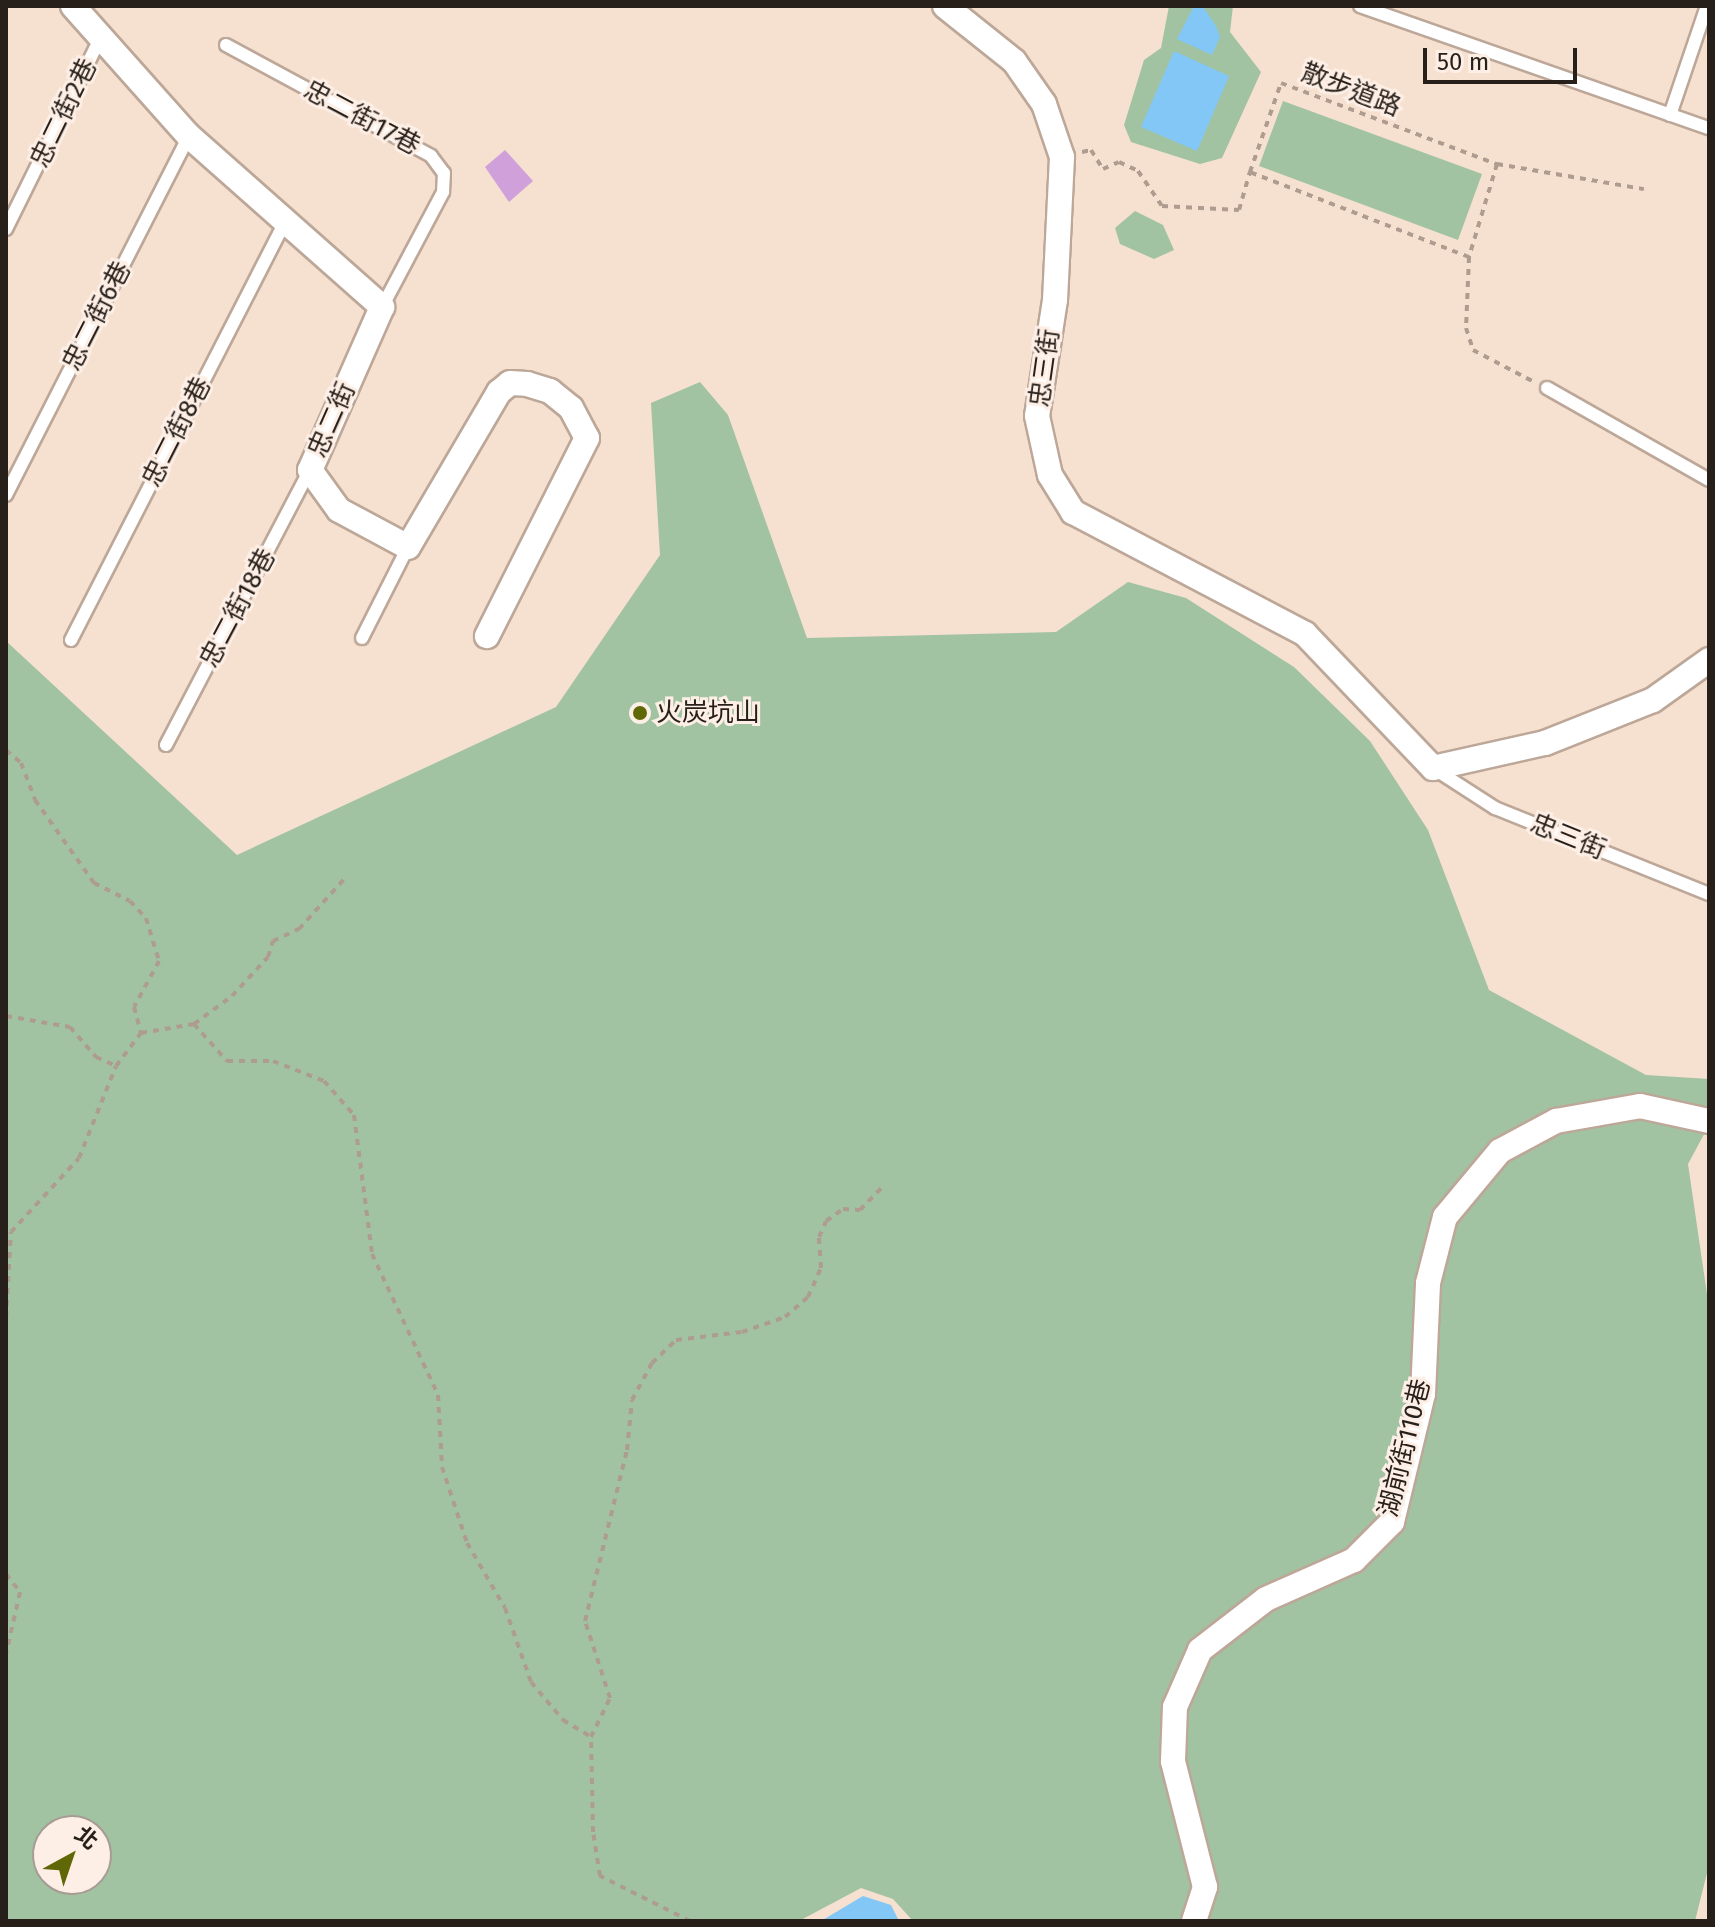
<!DOCTYPE html>
<html>
<head>
<meta charset="utf-8">
<style>
  body { margin:0 }
  #map { position:relative; width:1715px; height:1927px; overflow:hidden; background:#f6e0d0; font-family:"Fira Sans","Noto Sans TC",sans-serif }
  div>[style] { position:absolute }
  .green>* { inset:0; background:#a1c3a2 }
  .water>* { inset:0; background:#83c7f6 }
  .building>* { inset:0; background:#d0a0da }
  .path>* { height:4px; margin-top:-2px; transform-origin:0; background:repeating-linear-gradient(90deg,#ad9c8f 0 6px,transparent 0 12px) }
  .roads { filter:drop-shadow(2px 0 #bca798) drop-shadow(-2px 0 #bca798) drop-shadow(0 2px #bca798) drop-shadow(0 -2px #bca798) }
  .service>* { height:12px; margin:-6px; padding:0 6px; transform-origin:6px; border-radius:6px; background:#fff }
  .minor>* { height:24px; margin:-12px; padding:0 12px; transform-origin:12px; border-radius:12px; background:#fff }
  .dots>* { width:22px; height:22px; translate:-50% -50%; box-sizing:border-box; border:4px solid #fdefe6; border-radius:50% }
  span { translate:-50% -50%; white-space:nowrap; text-align:center; line-height:1.15; -webkit-text-stroke:6px #fdefe6; paint-order:stroke }
  .street-label { font-size:26px; color:#271f19 }
  .poi-label { font-size:26px; color:#271f19 }
  .left { translate:0 -50%; text-align:left }
  .frame { position:absolute; inset:0; border:8px solid #271f19; pointer-events:none }
  .north { position:absolute; left:32px; top:1815px; width:80px; height:80px; box-sizing:border-box; background:#fdefe6; border:2px solid #a79c94; border-radius:50%; rotate:40deg; font-size:22px; font-weight:700; line-height:32px; text-align:center; color:#271f19 }
  .north::after { content:''; display:block; margin:auto; width:28px; height:36px; background:#606707; clip-path:polygon(50% 0,100% 100%,50% 72%,0 100%) }
  .scale { position:absolute; left:1423px; top:48px; width:154px; height:36px; box-sizing:border-box; border:4px solid #271f19; border-top:0; padding-left:10px; font-size:24px; line-height:28px; white-space:nowrap; color:#271f19; -webkit-text-stroke:6px #fdefe6; paint-order:stroke }
</style>
</head>
<body>
<div id="map">
  <div class="green">
    <div style="clip-path:polygon(1169px 6px,1233px 6px,1230px 32px,1261px 72px,1222px 158px,1200px 164px,1131px 142px,1124px 125px,1144px 60px,1161px 48px)"></div>
    <div style="clip-path:polygon(1283px 101px,1482px 174px,1458px 240px,1259px 166px)"></div>
    <div style="clip-path:polygon(1135px 211px,1163px 225px,1174px 250px,1154px 259px,1120px 244px,1115px 228px)"></div>
    <div style="clip-path:polygon(evenodd,700px 382px,728px 415px,807px 638px,1056px 632px,1128px 582px,1186px 598px,1294px 667px,1370px 741px,1428px 830px,1489px 990px,1646px 1075px,1709px 1079px,1709px 1125px,1688px 1164px,1709px 1308px,1709px 1865px,1695px 1921px,913px 1921px,893px 1899px,861px 1888px,799px 1921px,6px 1921px,6px 641px,237px 855px,556px 707px,660px 555px,651px 403px,700px 382px,48px 1831px,96px 1831px,96px 1879px,48px 1879px,48px 1831px)"></div>
  </div>
  <div class="water">
    <div style="clip-path:polygon(1194px 6px,1204px 8px,1216px 26px,1220px 37px,1212px 55px,1177px 39px)"></div>
    <div style="clip-path:polygon(1174px 51px,1229px 76px,1197px 151px,1141px 127px)"></div>
    <div style="clip-path:polygon(863px 1896px,891px 1905px,899px 1921px,821px 1921px)"></div>
  </div>
  <div class="building">
    <div style="clip-path:polygon(505px 150px,533px 181px,509px 202px,485px 167px)"></div>
  </div>
  <div class="path">
    <div style="left:1082px;top:152px;width:9px;rotate:-13deg"></div>
    <div style="left:1091px;top:150px;width:22px;rotate:58deg"></div>
    <div style="left:1103px;top:169px;width:17px;rotate:-24deg"></div>
    <div style="left:1119px;top:162px;width:21px;rotate:25deg"></div>
    <div style="left:1138px;top:171px;width:42px;rotate:55.6deg"></div>
    <div style="left:1162px;top:206px;width:77px;rotate:3deg"></div>
    <div style="left:1239px;top:210px;width:40px;rotate:-74deg"></div>
    <div style="left:1497px;top:164px;width:97px;rotate:106.8deg"></div>
    <div style="left:1469px;top:257px;width:235px;rotate:-158.8deg"></div>
    <div style="left:1250px;top:172px;width:94px;rotate:-70.8deg"></div>
    <div style="left:1281px;top:83px;width:231px;rotate:20.6deg"></div>
    <div style="left:1497px;top:164px;width:149px;rotate:9.7deg"></div>
    <div style="left:1469px;top:257px;width:71px;rotate:92.4deg"></div>
    <div style="left:1466px;top:328px;width:23px;rotate:72deg"></div>
    <div style="left:1473px;top:350px;width:71px;rotate:27.6deg"></div>
    <div style="left:6px;top:750px;width:20px;rotate:41deg"></div>
    <div style="left:21px;top:763px;width:40px;rotate:69deg"></div>
    <div style="left:35px;top:800px;width:102px;rotate:54.6deg"></div>
    <div style="left:94px;top:883px;width:40px;rotate:26.6deg"></div>
    <div style="left:130px;top:901px;width:23px;rotate:47deg"></div>
    <div style="left:146px;top:918px;width:45px;rotate:73.2deg"></div>
    <div style="left:159px;top:961px;width:52px;rotate:118.5deg"></div>
    <div style="left:134px;top:1007px;width:27px;rotate:75deg"></div>
    <div style="left:6px;top:1016px;width:65px;rotate:9.8deg"></div>
    <div style="left:70px;top:1027px;width:40px;rotate:49deg"></div>
    <div style="left:96px;top:1057px;width:22px;rotate:24deg"></div>
    <div style="left:194px;top:1024px;width:50px;rotate:48.3deg"></div>
    <div style="left:227px;top:1061px;width:46px"></div>
    <div style="left:273px;top:1061px;width:55px;rotate:21.4deg"></div>
    <div style="left:324px;top:1081px;width:45px;rotate:48.6deg"></div>
    <div style="left:354px;top:1115px;width:140px;rotate:82.6deg"></div>
    <div style="left:372px;top:1254px;width:156px;rotate:64.9deg"></div>
    <div style="left:438px;top:1395px;width:72px;rotate:86.8deg"></div>
    <div style="left:442px;top:1467px;width:80px;rotate:71.8deg"></div>
    <div style="left:467px;top:1543px;width:75px;rotate:59.7deg"></div>
    <div style="left:505px;top:1608px;width:78px;rotate:70.6deg"></div>
    <div style="left:531px;top:1682px;width:50px;rotate:49.9deg"></div>
    <div style="left:563px;top:1720px;width:33px;rotate:31deg"></div>
    <div style="left:6px;top:1318px;width:86px;rotate:-86.7deg"></div>
    <div style="left:11px;top:1232px;width:100px;rotate:-47.4deg"></div>
    <div style="left:79px;top:1158px;width:99px;rotate:-68.1deg"></div>
    <div style="left:116px;top:1066px;width:41px;rotate:-52.9deg"></div>
    <div style="left:141px;top:1033px;width:54px;rotate:-9.6deg"></div>
    <div style="left:194px;top:1024px;width:47px;rotate:-36.4deg"></div>
    <div style="left:232px;top:996px;width:53px;rotate:-47.3deg"></div>
    <div style="left:268px;top:957px;width:17px;rotate:-73deg"></div>
    <div style="left:273px;top:941px;width:29px;rotate:-25deg"></div>
    <div style="left:299px;top:929px;width:70px;rotate:-47.9deg"></div>
    <div style="left:6px;top:1574px;width:23px;rotate:52deg"></div>
    <div style="left:20px;top:1592px;width:64px;rotate:102.7deg"></div>
    <div style="left:690px;top:1921px;width:101px;rotate:-153.4deg"></div>
    <div style="left:600px;top:1876px;width:45px;rotate:-99deg"></div>
    <div style="left:593px;top:1832px;width:95px;rotate:-91.2deg"></div>
    <div style="left:591px;top:1737px;width:43px;rotate:-64deg"></div>
    <div style="left:610px;top:1698px;width:81px;rotate:-108deg"></div>
    <div style="left:585px;top:1621px;width:176px;rotate:-76.2deg"></div>
    <div style="left:627px;top:1450px;width:50px;rotate:-84.3deg"></div>
    <div style="left:632px;top:1400px;width:42px;rotate:-61.6deg"></div>
    <div style="left:652px;top:1363px;width:33px;rotate:-44deg"></div>
    <div style="left:676px;top:1340px;width:66px;rotate:-6.9deg"></div>
    <div style="left:742px;top:1332px;width:46px;rotate:-19.2deg"></div>
    <div style="left:785px;top:1317px;width:30px;rotate:-41deg"></div>
    <div style="left:808px;top:1297px;width:32px;rotate:-66deg"></div>
    <div style="left:821px;top:1268px;width:31px;rotate:-94deg"></div>
    <div style="left:819px;top:1237px;width:17px;rotate:-66deg"></div>
    <div style="left:826px;top:1221px;width:21px;rotate:-35deg"></div>
    <div style="left:843px;top:1209px;width:17px;rotate:3deg"></div>
    <div style="left:860px;top:1210px;width:35px;rotate:-46deg"></div>
  </div>
  <div class="roads">
    <div class="service">
      <div style="left:1360px;top:6px;width:370px;rotate:19.3deg"></div>
      <div style="left:226px;top:45px;width:233px;rotate:28.4deg"></div>
      <div style="left:431px;top:156px;width:21px;rotate:53deg"></div>
      <div style="left:444px;top:173px;width:19px;rotate:93deg"></div>
      <div style="left:443px;top:192px;width:130px;rotate:117.9deg"></div>
      <div style="left:1670px;top:115px;width:115px;rotate:-71.3deg"></div>
      <div style="left:6px;top:229px;width:212px;rotate:-63.7deg"></div>
      <div style="left:1547px;top:388px;width:186px;rotate:29.6deg"></div>
      <div style="left:6px;top:495px;width:403px;rotate:-63deg"></div>
      <div style="left:362px;top:638px;width:102px;rotate:-63.2deg"></div>
      <div style="left:71px;top:640px;width:466px;rotate:-62.9deg"></div>
      <div style="left:166px;top:745px;width:310px;rotate:-62.4deg"></div>
      <div style="left:1433px;top:768px;width:74px;rotate:32.8deg"></div>
      <div style="left:1495px;top:808px;width:231px;rotate:21.9deg"></div>
    </div>
    <div class="minor">
      <div style="left:73px;top:6px;width:174px;rotate:48.3deg"></div>
      <div style="left:189px;top:136px;width:258px;rotate:41.5deg"></div>
      <div style="left:382px;top:307px;width:178px;rotate:113.8deg"></div>
      <div style="left:310px;top:470px;width:49px;rotate:54.1deg"></div>
      <div style="left:339px;top:510px;width:78px;rotate:28.2deg"></div>
      <div style="left:408px;top:547px;width:180px;rotate:-59.6deg"></div>
      <div style="left:499px;top:392px;width:14px;rotate:-39deg"></div>
      <div style="left:510px;top:383px;width:17px;rotate:3deg"></div>
      <div style="left:527px;top:384px;width:24px;rotate:17deg"></div>
      <div style="left:550px;top:391px;width:27px;rotate:39deg"></div>
      <div style="left:571px;top:408px;width:34px;rotate:62deg"></div>
      <div style="left:587px;top:438px;width:222px;rotate:116.8deg"></div>
      <div style="left:945px;top:6px;width:88px;rotate:38.6deg"></div>
      <div style="left:1014px;top:61px;width:52px;rotate:55.1deg"></div>
      <div style="left:1044px;top:104px;width:56px;rotate:71.2deg"></div>
      <div style="left:1062px;top:157px;width:143px;rotate:92.8deg"></div>
      <div style="left:1055px;top:300px;width:117px;rotate:98.8deg"></div>
      <div style="left:1037px;top:416px;width:60px;rotate:77.6deg"></div>
      <div style="left:1050px;top:475px;width:44px;rotate:58.1deg"></div>
      <div style="left:1073px;top:512px;width:262px;rotate:27.7deg"></div>
      <div style="left:1305px;top:634px;width:185px;rotate:46.3deg"></div>
      <div style="left:1433px;top:768px;width:115px;rotate:-12.6deg"></div>
      <div style="left:1545px;top:743px;width:116px;rotate:-21.7deg"></div>
      <div style="left:1653px;top:700px;width:69px;rotate:-35.5deg"></div>
      <div style="left:1194px;top:1921px;width:36px;rotate:-72deg"></div>
      <div style="left:1205px;top:1887px;width:130px;rotate:-104.3deg"></div>
      <div style="left:1173px;top:1761px;width:54px;rotate:-87.9deg"></div>
      <div style="left:1175px;top:1707px;width:62px;rotate:-66.3deg"></div>
      <div style="left:1200px;top:1650px;width:83px;rotate:-37.7deg"></div>
      <div style="left:1266px;top:1599px;width:96px;rotate:-23.9deg"></div>
      <div style="left:1354px;top:1560px;width:54px;rotate:-45deg"></div>
      <div style="left:1392px;top:1522px;width:132px;rotate:-76.4deg"></div>
      <div style="left:1423px;top:1394px;width:111px;rotate:-87.4deg"></div>
      <div style="left:1428px;top:1283px;width:68px;rotate:-75.6deg"></div>
      <div style="left:1445px;top:1217px;width:86px;rotate:-50.2deg"></div>
      <div style="left:1500px;top:1151px;width:64px;rotate:-28.2deg"></div>
      <div style="left:1556px;top:1121px;width:85px;rotate:-10.1deg"></div>
      <div style="left:1640px;top:1106px;width:71px;rotate:12.3deg"></div>
    </div>
  </div>
  <div class="dots">
    <div style="left:640px;top:713px;background:#606707"></div>
  </div>
  <div class="street-label">
    <span style="left:1351px;top:90px;rotate:21deg">散步道路</span>
    <span style="left:64px;top:113px;rotate:-64deg">忠二街2巷</span>
    <span style="left:362px;top:118px;rotate:28deg">忠二街17巷</span>
    <span style="left:97px;top:316px;rotate:-63deg">忠二街6巷</span>
    <span style="left:1045px;top:368px;rotate:-82deg">忠三街</span>
    <span style="left:332px;top:420px;rotate:-66deg">忠二街</span>
    <span style="left:177px;top:432px;rotate:-63deg">忠二街8巷</span>
    <span style="left:238px;top:608px;rotate:-62deg">忠二街18巷</span>
    <span style="left:1568px;top:837px;rotate:22deg">忠三街</span>
    <span style="left:1405px;top:1448px;rotate:-76deg">湖前街110巷</span>
  </div>
  <div class="poi-label">
    <span class="left" style="left:656px;top:713px">火炭坑山</span>
  </div>
  <div class="frame"></div>
  <div class="north">北</div>
  <div class="scale">50 m</div>
</div>
</body>
</html>
